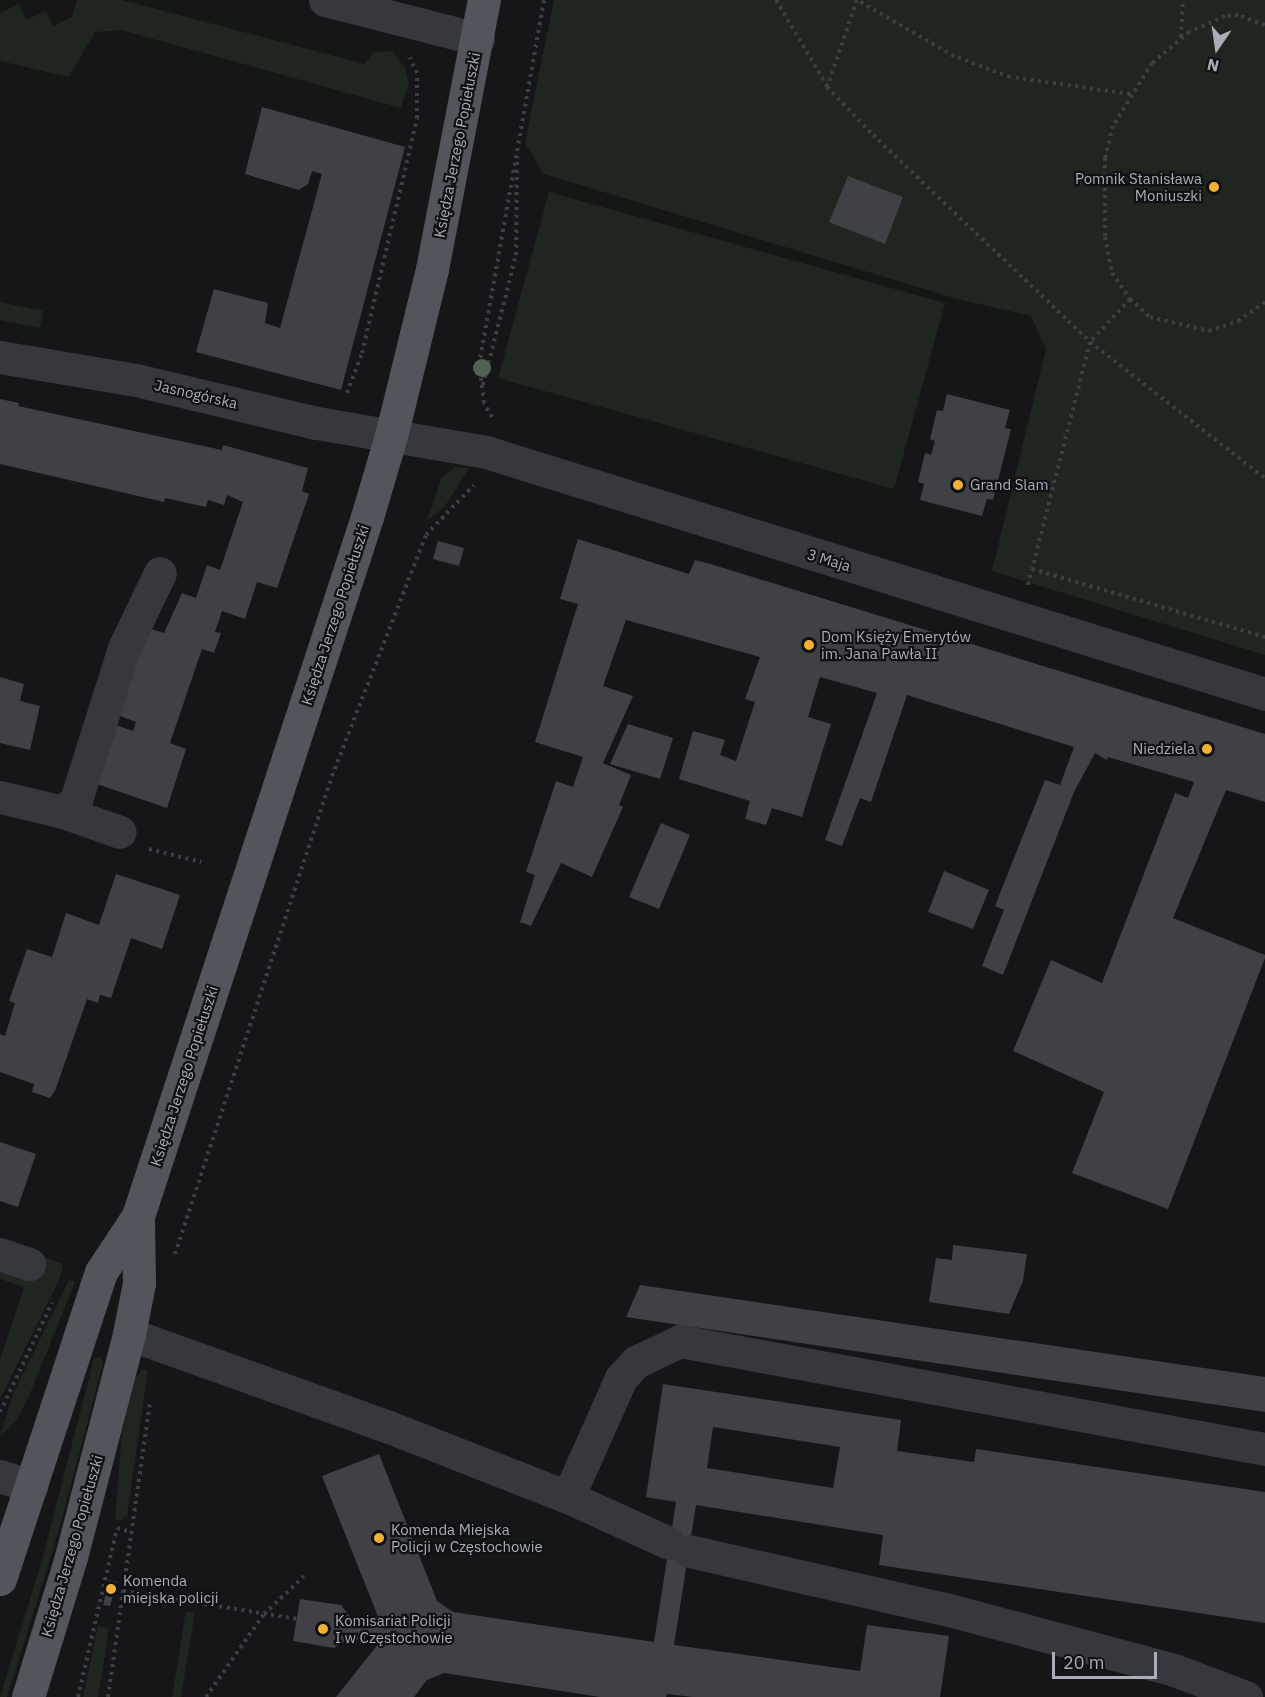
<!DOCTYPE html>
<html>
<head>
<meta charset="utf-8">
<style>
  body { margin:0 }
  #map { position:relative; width:1265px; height:1697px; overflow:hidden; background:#161618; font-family:"IBM Plex Sans",sans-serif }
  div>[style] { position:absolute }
  .green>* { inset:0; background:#1e261f }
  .building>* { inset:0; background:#404145 }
  .path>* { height:4px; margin-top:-2px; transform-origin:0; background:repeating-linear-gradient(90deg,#3d3f44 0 3px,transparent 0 7.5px) }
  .minor>* { height:33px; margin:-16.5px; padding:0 16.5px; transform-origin:16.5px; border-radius:16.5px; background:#37383d }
  .major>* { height:33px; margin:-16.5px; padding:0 16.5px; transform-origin:16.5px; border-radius:16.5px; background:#53555c }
  .trees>* { width:18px; height:18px; margin:-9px; border-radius:50%; background:#506452 }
  .dots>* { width:16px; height:16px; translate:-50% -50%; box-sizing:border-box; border:3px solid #111113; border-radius:50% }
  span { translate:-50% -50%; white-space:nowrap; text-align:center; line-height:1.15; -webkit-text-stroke:4.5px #111113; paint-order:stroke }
  .street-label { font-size:15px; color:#a8adb8 }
  .poi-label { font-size:15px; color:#a8adb8 }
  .right { translate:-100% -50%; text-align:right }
  .left { translate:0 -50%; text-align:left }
  .north { position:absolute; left:1187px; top:18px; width:60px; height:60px; -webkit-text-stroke:4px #111113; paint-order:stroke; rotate:193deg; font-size:16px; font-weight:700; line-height:24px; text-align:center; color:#a8adb8 }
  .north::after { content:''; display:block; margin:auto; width:21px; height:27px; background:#a8adb8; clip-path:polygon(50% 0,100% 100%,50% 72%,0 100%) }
  .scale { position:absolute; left:1052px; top:1652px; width:105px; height:27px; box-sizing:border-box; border:3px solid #a8adb8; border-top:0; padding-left:8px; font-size:18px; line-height:21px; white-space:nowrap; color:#a8adb8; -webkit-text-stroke:4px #111113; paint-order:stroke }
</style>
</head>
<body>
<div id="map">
  <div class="green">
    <div style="clip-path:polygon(77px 0,122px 0,365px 64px,373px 52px,392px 51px,405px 68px,409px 84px,401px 108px,121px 30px,95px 32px,69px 77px,0 61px,0 13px,19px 4px,26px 20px,46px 11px,53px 26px,72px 17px)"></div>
    <div style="clip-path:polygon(554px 0,1265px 0,1265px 655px,992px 571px,1046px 349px,1031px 316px,957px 299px,544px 174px,525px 143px)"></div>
    <div style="clip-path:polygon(549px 192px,945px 303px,894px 489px,498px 378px)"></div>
    <div style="clip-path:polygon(0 302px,43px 311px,40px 328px,0 320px)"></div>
    <div style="clip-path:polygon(455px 467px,469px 468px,445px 506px,427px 521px,441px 478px)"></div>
    <div style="clip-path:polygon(42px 1256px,63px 1264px,60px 1278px,0 1399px,0 1359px,24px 1287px,0 1279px,0 1271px,34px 1280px)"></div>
    <div style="clip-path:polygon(69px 1280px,75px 1282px,29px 1396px,16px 1421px,0 1436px,13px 1394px)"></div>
    <div style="clip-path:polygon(100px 1356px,103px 1363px,59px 1530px,7px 1697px,0 1697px,42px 1560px,94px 1359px)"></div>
    <div style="clip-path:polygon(142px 1369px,148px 1371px,127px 1515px,120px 1521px,115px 1519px,122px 1432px,135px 1380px)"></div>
    <div style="clip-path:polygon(186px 1611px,195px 1613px,181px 1697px,172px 1697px)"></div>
    <div style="clip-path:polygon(98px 1626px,109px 1628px,98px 1697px,83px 1697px)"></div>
  </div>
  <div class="building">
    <div style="clip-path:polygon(262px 107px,405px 147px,341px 390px,196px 352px,214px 289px,268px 303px,265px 323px,280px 328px,322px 174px,312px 171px,308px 184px,299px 190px,245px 174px)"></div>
    <div style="clip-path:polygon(848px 176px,903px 197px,885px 244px,829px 222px)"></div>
    <div style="clip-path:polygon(947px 394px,1010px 410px,1005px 428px,1011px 429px,993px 500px,987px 499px,982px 516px,920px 500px,924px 484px,918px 482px,925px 453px,931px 455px,935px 441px,930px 439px,937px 410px,943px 411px)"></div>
    <div style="clip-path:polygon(0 399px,19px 403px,18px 406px,222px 450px,223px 445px,308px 468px,302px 491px,309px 494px,277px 588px,257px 582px,245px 619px,222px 611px,215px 632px,221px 633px,214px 653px,202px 649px,170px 743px,186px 749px,167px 808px,94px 783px,113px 724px,133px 731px,136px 722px,112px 713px,142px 626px,164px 633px,182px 593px,196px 598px,207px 565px,220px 570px,243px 502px,227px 495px,224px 505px,208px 500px,206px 507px,165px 498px,164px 502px,0 464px)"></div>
    <div style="clip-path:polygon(578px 539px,689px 574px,695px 560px,707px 563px,1265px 734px,1265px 802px,1226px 790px,1173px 918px,1265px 955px,1265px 958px,1168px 1209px,1072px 1173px,1104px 1092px,1013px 1051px,1051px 960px,1102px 983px,1175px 793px,1188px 798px,1194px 782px,1108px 757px,1107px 760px,1095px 753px,1074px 792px,1003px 975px,982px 966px,1004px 910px,995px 906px,1045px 780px,1060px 785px,1074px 747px,907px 695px,871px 802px,860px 798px,842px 846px,825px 840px,877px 693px,820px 677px,808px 717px,831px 724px,802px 817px,772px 808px,766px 825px,745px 819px,750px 801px,679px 779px,693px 731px,725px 740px,720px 755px,736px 761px,755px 702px,745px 699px,760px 657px,626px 620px,603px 686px,633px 696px,603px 763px,631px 775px,619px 805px,623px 807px,592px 877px,561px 863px,531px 926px,520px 922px,535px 875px,526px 872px,556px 781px,573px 787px,583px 757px,535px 742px,578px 604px,560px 599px)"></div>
    <div style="clip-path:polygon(438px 541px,464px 548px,459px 566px,433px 559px)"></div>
    <div style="clip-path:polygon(0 677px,24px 684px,20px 701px,40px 706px,30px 750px,0 743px)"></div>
    <div style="clip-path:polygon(628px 724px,673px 738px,660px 779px,610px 764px)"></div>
    <div style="clip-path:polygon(661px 823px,690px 835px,659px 909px,629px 897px)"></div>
    <div style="clip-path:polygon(944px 871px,989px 890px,973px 929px,928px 912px)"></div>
    <div style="clip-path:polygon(116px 874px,180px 895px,162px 949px,131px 938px,111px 998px,100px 995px,98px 1003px,87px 999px,55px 1091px,50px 1098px,32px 1092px,34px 1084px,0 1072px,0 1034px,5px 1036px,15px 1003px,9px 1001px,27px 949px,52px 957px,66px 913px,99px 925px)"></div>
    <div style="clip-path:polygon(0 1142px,36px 1154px,18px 1207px,0 1201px)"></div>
    <div style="clip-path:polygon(953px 1245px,1027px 1254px,1023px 1281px,1009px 1314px,929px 1302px,936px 1258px,952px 1260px)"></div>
    <div style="clip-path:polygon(640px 1285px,1265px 1377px,1265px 1412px,626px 1317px)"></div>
    <div style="clip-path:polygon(evenodd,663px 1384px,901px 1420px,897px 1451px,974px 1462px,976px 1449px,1265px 1492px,1265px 1623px,879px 1565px,883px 1535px,696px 1505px,674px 1645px,860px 1671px,867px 1625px,949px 1636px,940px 1697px,693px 1697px,667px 1694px,666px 1697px,600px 1697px,444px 1673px,427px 1680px,414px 1697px,336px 1697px,379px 1643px,350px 1638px,334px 1648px,293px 1641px,300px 1599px,341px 1605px,353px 1620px,381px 1624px,322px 1476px,379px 1454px,437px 1601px,453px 1612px,654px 1642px,676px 1502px,646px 1497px,663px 1384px,713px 1427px,840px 1447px,833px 1488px,707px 1468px,713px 1427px)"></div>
    <div style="clip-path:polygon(109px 1580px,117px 1582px,110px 1606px,103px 1605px)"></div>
  </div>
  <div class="path">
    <div style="left:776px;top:0;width:100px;rotate:59.3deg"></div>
    <div style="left:1265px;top:25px;width:29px;rotate:-160deg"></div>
    <div style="left:1238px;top:15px;width:13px;rotate:176deg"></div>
    <div style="left:1225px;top:16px;width:39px;rotate:156deg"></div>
    <div style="left:1189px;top:32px;width:48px;rotate:140deg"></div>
    <div style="left:1152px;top:63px;width:74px;rotate:121.8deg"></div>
    <div style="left:1113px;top:126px;width:33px;rotate:104deg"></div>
    <div style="left:1105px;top:158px;width:79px;rotate:90deg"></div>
    <div style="left:1105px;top:237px;width:37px;rotate:79deg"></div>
    <div style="left:1112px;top:273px;width:32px;rotate:55deg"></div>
    <div style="left:1130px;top:299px;width:27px;rotate:42deg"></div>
    <div style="left:1150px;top:317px;width:61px;rotate:13.3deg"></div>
    <div style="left:1209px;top:331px;width:31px;rotate:-19deg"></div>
    <div style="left:1238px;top:321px;width:33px;rotate:-35deg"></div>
    <div style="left:1181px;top:37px;width:37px;rotate:-87deg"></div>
    <div style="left:1130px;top:94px;width:121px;rotate:-171.9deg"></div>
    <div style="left:1010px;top:77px;width:60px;rotate:-159.4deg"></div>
    <div style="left:954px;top:56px;width:112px;rotate:-150deg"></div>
    <div style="left:857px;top:0;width:92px;rotate:109deg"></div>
    <div style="left:827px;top:87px;width:66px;rotate:46.2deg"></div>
    <div style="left:873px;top:135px;width:300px;rotate:43.6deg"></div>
    <div style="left:1090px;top:342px;width:234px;rotate:104.3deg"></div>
    <div style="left:1032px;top:569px;width:243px;rotate:16.3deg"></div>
    <div style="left:1130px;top:299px;width:59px;rotate:132.9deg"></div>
    <div style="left:1090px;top:342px;width:222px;rotate:37.9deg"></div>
    <div style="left:483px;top:385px;width:134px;rotate:-75.8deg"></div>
    <div style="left:516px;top:255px;width:99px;rotate:-89.4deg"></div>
    <div style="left:347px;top:393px;width:43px;rotate:-69.4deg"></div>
    <div style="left:362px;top:353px;width:241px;rotate:-76.8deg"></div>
    <div style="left:417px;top:118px;width:45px;rotate:-90deg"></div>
    <div style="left:417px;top:73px;width:17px;rotate:-115deg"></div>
    <div style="left:492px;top:417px;width:16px;rotate:-120deg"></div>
    <div style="left:484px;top:403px;width:38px;rotate:-97deg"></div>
    <div style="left:479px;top:365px;width:371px;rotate:-79.9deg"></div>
    <div style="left:1028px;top:585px;width:16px;rotate:-76deg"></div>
    <div style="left:149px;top:849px;width:54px;rotate:14deg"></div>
    <div style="left:175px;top:1254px;width:503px;rotate:-71.82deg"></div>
    <div style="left:332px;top:776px;width:259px;rotate:-68.7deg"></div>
    <div style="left:426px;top:535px;width:69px;rotate:-46.2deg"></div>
    <div style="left:0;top:1412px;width:121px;rotate:-64.5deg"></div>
    <div style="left:123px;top:1591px;width:176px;rotate:9.1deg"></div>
    <div style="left:78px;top:1697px;width:173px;rotate:-77deg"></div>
    <div style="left:117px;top:1528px;width:16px;rotate:15deg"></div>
    <div style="left:108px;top:1697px;width:299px;rotate:-81.9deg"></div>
    <div style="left:206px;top:1697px;width:101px;rotate:-55.1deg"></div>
    <div style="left:264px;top:1614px;width:55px;rotate:-43.5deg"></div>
  </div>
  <div class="minor">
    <div style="left:325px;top:0;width:158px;rotate:14.3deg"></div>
    <div style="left:0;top:357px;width:138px;rotate:9.6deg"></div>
    <div style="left:136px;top:380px;width:186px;rotate:13.4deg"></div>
    <div style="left:317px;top:423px;width:171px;rotate:9.7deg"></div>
    <div style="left:486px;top:452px;width:816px;rotate:17.26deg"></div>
    <div style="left:0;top:797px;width:65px;rotate:13.4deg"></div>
    <div style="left:63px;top:812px;width:60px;rotate:19.3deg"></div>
    <div style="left:63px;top:812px;width:18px;rotate:-43deg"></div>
    <div style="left:76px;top:800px;width:159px;rotate:-72.5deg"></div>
    <div style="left:124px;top:648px;width:83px;rotate:-64.4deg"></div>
    <div style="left:0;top:1254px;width:31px;rotate:19deg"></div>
    <div style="left:129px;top:1334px;width:276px;rotate:19.7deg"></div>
    <div style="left:389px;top:1427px;width:192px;rotate:21.4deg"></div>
    <div style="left:568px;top:1497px;width:111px;rotate:24.5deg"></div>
    <div style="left:0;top:1476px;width:33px;rotate:18deg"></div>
    <div style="left:568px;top:1497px;width:130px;rotate:-66deg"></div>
    <div style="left:621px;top:1378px;width:22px;rotate:-47deg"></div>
    <div style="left:636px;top:1362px;width:49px;rotate:-25.5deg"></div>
    <div style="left:680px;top:1341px;width:595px;rotate:10.46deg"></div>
    <div style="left:689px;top:1551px;width:267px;rotate:12.8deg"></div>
    <div style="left:949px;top:1610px;width:233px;rotate:14.9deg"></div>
    <div style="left:1174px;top:1670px;width:77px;rotate:20.6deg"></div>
  </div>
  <div class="major">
    <div style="left:0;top:1579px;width:323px;rotate:-71.8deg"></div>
    <div style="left:101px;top:1272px;width:67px;rotate:-56.5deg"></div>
    <div style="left:138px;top:1216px;width:736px;rotate:-71.86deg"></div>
    <div style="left:367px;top:517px;width:84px;rotate:-73.5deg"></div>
    <div style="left:391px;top:436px;width:172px;rotate:-76.2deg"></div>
    <div style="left:432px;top:269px;width:274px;rotate:-79.1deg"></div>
    <div style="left:28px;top:1697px;width:146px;rotate:-72.9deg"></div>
    <div style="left:71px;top:1557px;width:230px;rotate:-75.4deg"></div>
    <div style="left:129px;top:1334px;width:52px;rotate:-78.9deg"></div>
    <div style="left:139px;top:1283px;width:67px;rotate:-90.9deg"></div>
  </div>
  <div class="trees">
    <div style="left:482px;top:368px"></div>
  </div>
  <div class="dots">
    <div style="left:1214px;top:187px;background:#f2b134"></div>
    <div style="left:958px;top:485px;background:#f2b134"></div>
    <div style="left:809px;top:645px;background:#f2b134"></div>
    <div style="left:1207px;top:749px;background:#f2b134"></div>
    <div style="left:379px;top:1538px;background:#f2b134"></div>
    <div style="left:111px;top:1589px;background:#f2b134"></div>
    <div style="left:323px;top:1629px;background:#f2b134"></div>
  </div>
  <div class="street-label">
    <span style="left:457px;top:145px;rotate:-79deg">Księdza Jerzego Popiełuszki</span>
    <span style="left:196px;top:394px;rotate:13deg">Jasnogórska</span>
    <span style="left:829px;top:560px;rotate:17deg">3 Maja</span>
    <span style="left:335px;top:615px;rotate:-72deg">Księdza Jerzego Popiełuszki</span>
    <span style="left:184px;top:1076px;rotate:-72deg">Księdza Jerzego Popiełuszki</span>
    <span style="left:72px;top:1546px;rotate:-74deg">Księdza Jerzego Popiełuszki</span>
  </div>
  <div class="poi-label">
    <span class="right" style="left:1202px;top:187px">Pomnik Stanisława<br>Moniuszki</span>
    <span class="left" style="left:970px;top:485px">Grand Slam</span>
    <span class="left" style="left:821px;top:645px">Dom Księży Emerytów<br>im. Jana Pawła II</span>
    <span class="right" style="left:1195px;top:749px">Niedziela</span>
    <span class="left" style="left:391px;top:1538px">Komenda Miejska<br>Policji w Częstochowie</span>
    <span class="left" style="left:123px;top:1589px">Komenda<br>miejska policji</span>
    <span class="left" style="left:335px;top:1629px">Komisariat Policji<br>I w Częstochowie</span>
  </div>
  <div class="north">N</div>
  <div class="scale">20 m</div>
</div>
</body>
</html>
